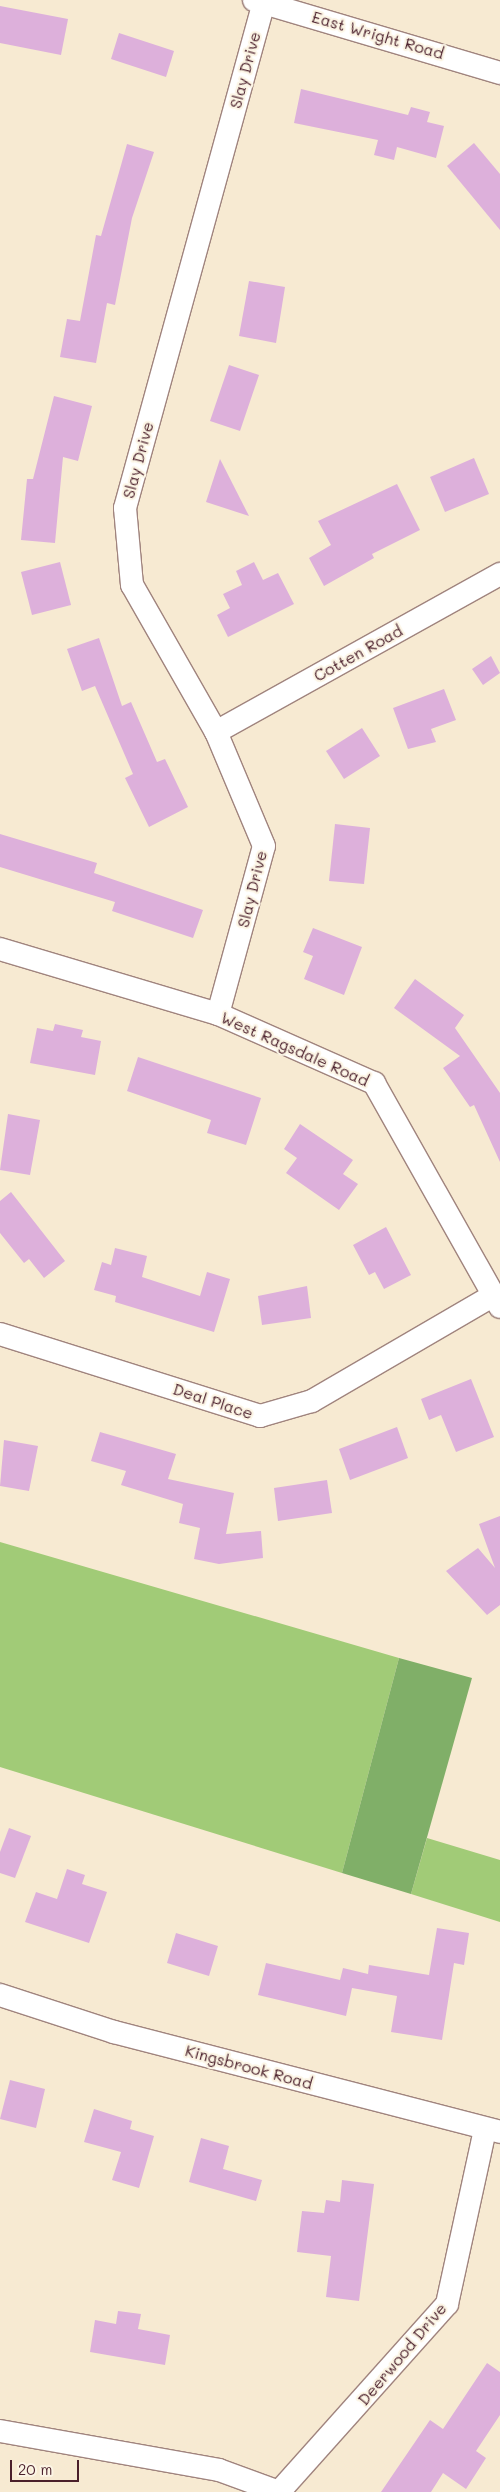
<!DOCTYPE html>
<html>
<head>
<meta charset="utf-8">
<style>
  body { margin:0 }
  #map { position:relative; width:500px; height:2492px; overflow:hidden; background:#f7ead2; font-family:Mali,sans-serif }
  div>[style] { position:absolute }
  .green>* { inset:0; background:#a1cb77 }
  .forest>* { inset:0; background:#80af68 }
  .building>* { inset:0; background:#ddb0db }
  .roads { filter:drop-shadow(1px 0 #a0847e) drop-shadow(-1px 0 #a0847e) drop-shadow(0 1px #a0847e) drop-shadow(0 -1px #a0847e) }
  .minor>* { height:22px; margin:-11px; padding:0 11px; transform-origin:11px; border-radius:11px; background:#fff }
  span { translate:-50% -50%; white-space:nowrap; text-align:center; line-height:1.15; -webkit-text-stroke:4.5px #fcf5e5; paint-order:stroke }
  .street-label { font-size:16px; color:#4a1f2b }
  .scale { position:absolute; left:10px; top:2460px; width:69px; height:22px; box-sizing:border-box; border:2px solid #4a1f2b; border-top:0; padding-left:6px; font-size:15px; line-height:18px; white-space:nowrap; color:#4a1f2b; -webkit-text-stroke:4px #fcf5e5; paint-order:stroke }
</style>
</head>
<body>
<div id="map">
  <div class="green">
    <div style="clip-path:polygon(0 1542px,399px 1658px,342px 1873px,0 1767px)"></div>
    <div style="clip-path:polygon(427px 1838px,500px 1860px,500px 1922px,411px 1894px)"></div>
  </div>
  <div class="forest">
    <div style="clip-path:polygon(399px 1658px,472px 1678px,411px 1894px,342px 1873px)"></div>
  </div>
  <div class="building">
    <div style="clip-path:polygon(0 6px,68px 19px,61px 55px,0 43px)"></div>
    <div style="clip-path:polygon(119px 33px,174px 51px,166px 77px,111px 59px)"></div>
    <div style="clip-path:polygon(301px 89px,408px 115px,411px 107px,430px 112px,427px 122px,444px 126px,436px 158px,397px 147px,394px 160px,374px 155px,378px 140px,294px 123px)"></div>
    <div style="clip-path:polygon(474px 143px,500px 174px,500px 230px,447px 166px)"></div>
    <div style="clip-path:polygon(127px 144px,154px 152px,132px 218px,115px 305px,107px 303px,96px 363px,60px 357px,67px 319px,80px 321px,96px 235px,101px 236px)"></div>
    <div style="clip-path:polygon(249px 281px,285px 287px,276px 343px,239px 336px)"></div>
    <div style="clip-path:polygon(229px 365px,259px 375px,240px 431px,210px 421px)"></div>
    <div style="clip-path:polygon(54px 396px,92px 406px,78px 461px,63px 457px,55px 543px,21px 540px,27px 479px,33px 479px)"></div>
    <div style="clip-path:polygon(474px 458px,489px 494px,445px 512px,430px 477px)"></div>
    <div style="clip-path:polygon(220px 459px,249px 516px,206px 502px)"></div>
    <div style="clip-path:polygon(397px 484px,420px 530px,372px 554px,374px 558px,324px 586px,309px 558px,331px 545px,318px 521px)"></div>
    <div style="clip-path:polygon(60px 562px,71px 605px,32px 615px,21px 572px)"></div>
    <div style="clip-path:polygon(254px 562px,263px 580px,278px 573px,294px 604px,228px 637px,217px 615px,230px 608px,223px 594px,242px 585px,236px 571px)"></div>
    <div style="clip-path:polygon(99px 638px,122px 706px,131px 702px,157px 762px,165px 759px,188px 807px,149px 827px,125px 778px,133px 774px,95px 686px,82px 691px,67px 649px)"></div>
    <div style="clip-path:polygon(491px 656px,500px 673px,483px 685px,472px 669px)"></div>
    <div style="clip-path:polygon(444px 689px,456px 720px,431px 729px,436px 742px,408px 749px,393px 708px)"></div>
    <div style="clip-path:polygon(362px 728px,380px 756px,344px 779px,326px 751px)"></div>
    <div style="clip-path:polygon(335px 824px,370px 828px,364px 884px,329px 881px)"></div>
    <div style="clip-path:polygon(0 834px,97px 863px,94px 873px,203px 910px,193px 938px,112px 911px,115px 902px,0 867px)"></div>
    <div style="clip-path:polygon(313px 928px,362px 947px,344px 995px,304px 979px,313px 956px,303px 952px)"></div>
    <div style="clip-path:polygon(415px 979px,464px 1015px,455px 1028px,500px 1093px,500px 1162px,474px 1105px,470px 1107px,443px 1068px,460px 1056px,394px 1008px)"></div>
    <div style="clip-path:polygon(55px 1024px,83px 1030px,81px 1037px,101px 1041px,95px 1075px,30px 1063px,37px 1028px,53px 1031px)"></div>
    <div style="clip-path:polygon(138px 1057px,261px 1098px,246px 1145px,207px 1133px,211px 1120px,127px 1091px)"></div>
    <div style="clip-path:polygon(8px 1114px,40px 1120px,30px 1175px,0 1170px)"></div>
    <div style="clip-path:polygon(300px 1124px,353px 1160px,343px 1174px,358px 1184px,339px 1210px,286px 1173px,297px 1158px,284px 1149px)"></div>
    <div style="clip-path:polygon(11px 1192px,65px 1261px,44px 1278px,29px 1259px,24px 1263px,0 1233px,0 1201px)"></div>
    <div style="clip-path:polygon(386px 1227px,411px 1275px,384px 1289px,375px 1272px,369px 1275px,353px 1245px)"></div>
    <div style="clip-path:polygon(115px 1248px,147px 1256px,142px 1277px,200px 1296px,207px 1272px,230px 1279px,214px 1332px,115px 1302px,116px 1296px,94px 1290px,102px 1262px,111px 1265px)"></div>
    <div style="clip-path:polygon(307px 1286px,311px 1318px,262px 1325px,258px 1296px)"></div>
    <div style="clip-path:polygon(471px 1379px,494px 1437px,456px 1452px,441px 1415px,429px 1420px,421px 1399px)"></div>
    <div style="clip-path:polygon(397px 1427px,408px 1458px,350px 1480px,339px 1449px)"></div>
    <div style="clip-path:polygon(100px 1432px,176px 1454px,168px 1479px,234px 1493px,226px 1534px,261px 1531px,263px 1558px,219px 1564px,194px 1559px,200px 1528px,179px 1523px,183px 1504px,121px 1485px,126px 1471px,91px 1461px)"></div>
    <div style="clip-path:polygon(4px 1440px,38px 1446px,29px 1491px,0 1486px)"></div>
    <div style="clip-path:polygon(327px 1480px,332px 1513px,278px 1521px,274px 1488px)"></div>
    <div style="clip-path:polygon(500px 1516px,500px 1605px,487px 1615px,446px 1571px,478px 1548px,495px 1568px,479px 1524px)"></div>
    <div style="clip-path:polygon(9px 1828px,31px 1836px,15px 1878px,0 1873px,0 1852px)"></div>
    <div style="clip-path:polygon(67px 1869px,85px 1875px,82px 1884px,107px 1892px,89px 1943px,25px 1922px,36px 1892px,57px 1899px)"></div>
    <div style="clip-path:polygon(437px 1928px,469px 1933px,464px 1965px,454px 1963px,442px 2040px,391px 2032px,397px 1996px,352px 1988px,346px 2016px,258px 1995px,266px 1963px,340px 1980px,343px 1968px,368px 1974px,369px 1965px,429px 1975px)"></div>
    <div style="clip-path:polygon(176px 1933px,218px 1946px,209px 1976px,167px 1963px)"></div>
    <div style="clip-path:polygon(10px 2080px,45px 2089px,36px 2128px,0 2119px)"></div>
    <div style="clip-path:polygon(94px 2109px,132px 2121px,130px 2129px,154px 2136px,139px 2188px,112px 2180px,121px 2152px,84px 2142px)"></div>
    <div style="clip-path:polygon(201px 2138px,229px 2146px,223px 2169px,262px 2180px,256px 2201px,189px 2182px)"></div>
    <div style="clip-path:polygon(342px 2180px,374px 2184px,359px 2301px,326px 2297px,331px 2256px,297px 2252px,302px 2211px,324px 2213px,326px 2200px,340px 2202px)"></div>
    <div style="clip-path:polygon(118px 2311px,141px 2314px,138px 2329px,170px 2335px,165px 2365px,90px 2352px,95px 2320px,116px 2324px)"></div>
    <div style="clip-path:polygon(487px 2363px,500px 2372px,500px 2415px,476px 2451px,486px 2458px,466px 2489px,443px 2473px,431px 2492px,381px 2492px,430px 2420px,443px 2429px)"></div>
  </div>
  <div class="roads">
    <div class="minor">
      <div style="left:254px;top:0;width:257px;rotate:16.5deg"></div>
      <div style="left:216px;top:732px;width:325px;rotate:-29.1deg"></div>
      <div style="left:0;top:949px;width:227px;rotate:16.6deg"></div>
      <div style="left:218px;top:1014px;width:171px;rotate:23.9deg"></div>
      <div style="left:374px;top:1083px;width:257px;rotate:60.6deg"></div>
      <div style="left:218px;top:1014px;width:174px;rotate:-74.7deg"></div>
      <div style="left:264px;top:846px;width:124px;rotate:-112.8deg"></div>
      <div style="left:216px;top:732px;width:169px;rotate:-119.7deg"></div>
      <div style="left:132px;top:585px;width:77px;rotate:-95.2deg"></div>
      <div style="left:125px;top:508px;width:525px;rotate:-74.64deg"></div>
      <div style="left:0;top:1334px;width:273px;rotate:17.5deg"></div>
      <div style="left:260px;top:1416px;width:54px;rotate:-16.1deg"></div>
      <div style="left:312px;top:1401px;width:211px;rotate:-30.2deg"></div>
      <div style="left:0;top:1995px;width:120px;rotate:18deg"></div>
      <div style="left:114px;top:2032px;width:399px;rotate:14.5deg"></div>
      <div style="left:0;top:2431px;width:222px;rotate:10.1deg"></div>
      <div style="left:219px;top:2470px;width:64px;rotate:20.1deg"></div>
      <div style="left:279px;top:2492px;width:252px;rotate:-48.2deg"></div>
      <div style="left:447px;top:2304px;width:178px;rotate:-77.7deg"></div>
    </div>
  </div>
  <div class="street-label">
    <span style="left:378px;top:35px;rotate:16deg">East Wright Road</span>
    <span style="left:245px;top:70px;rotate:-75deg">Slay Drive</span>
    <span style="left:138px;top:460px;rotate:-75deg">Slay Drive</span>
    <span style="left:358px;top:653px;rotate:-29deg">Cotten Road</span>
    <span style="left:252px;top:889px;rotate:-76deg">Slay Drive</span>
    <span style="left:295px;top:1049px;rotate:24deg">West Ragsdale Road</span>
    <span style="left:213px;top:1401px;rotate:18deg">Deal Place</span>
    <span style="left:249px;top:2067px;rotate:15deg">Kingsbrook Road</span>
    <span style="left:402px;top:2354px;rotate:-50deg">Deerwood Drive</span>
  </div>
  <div class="scale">20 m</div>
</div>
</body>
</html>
